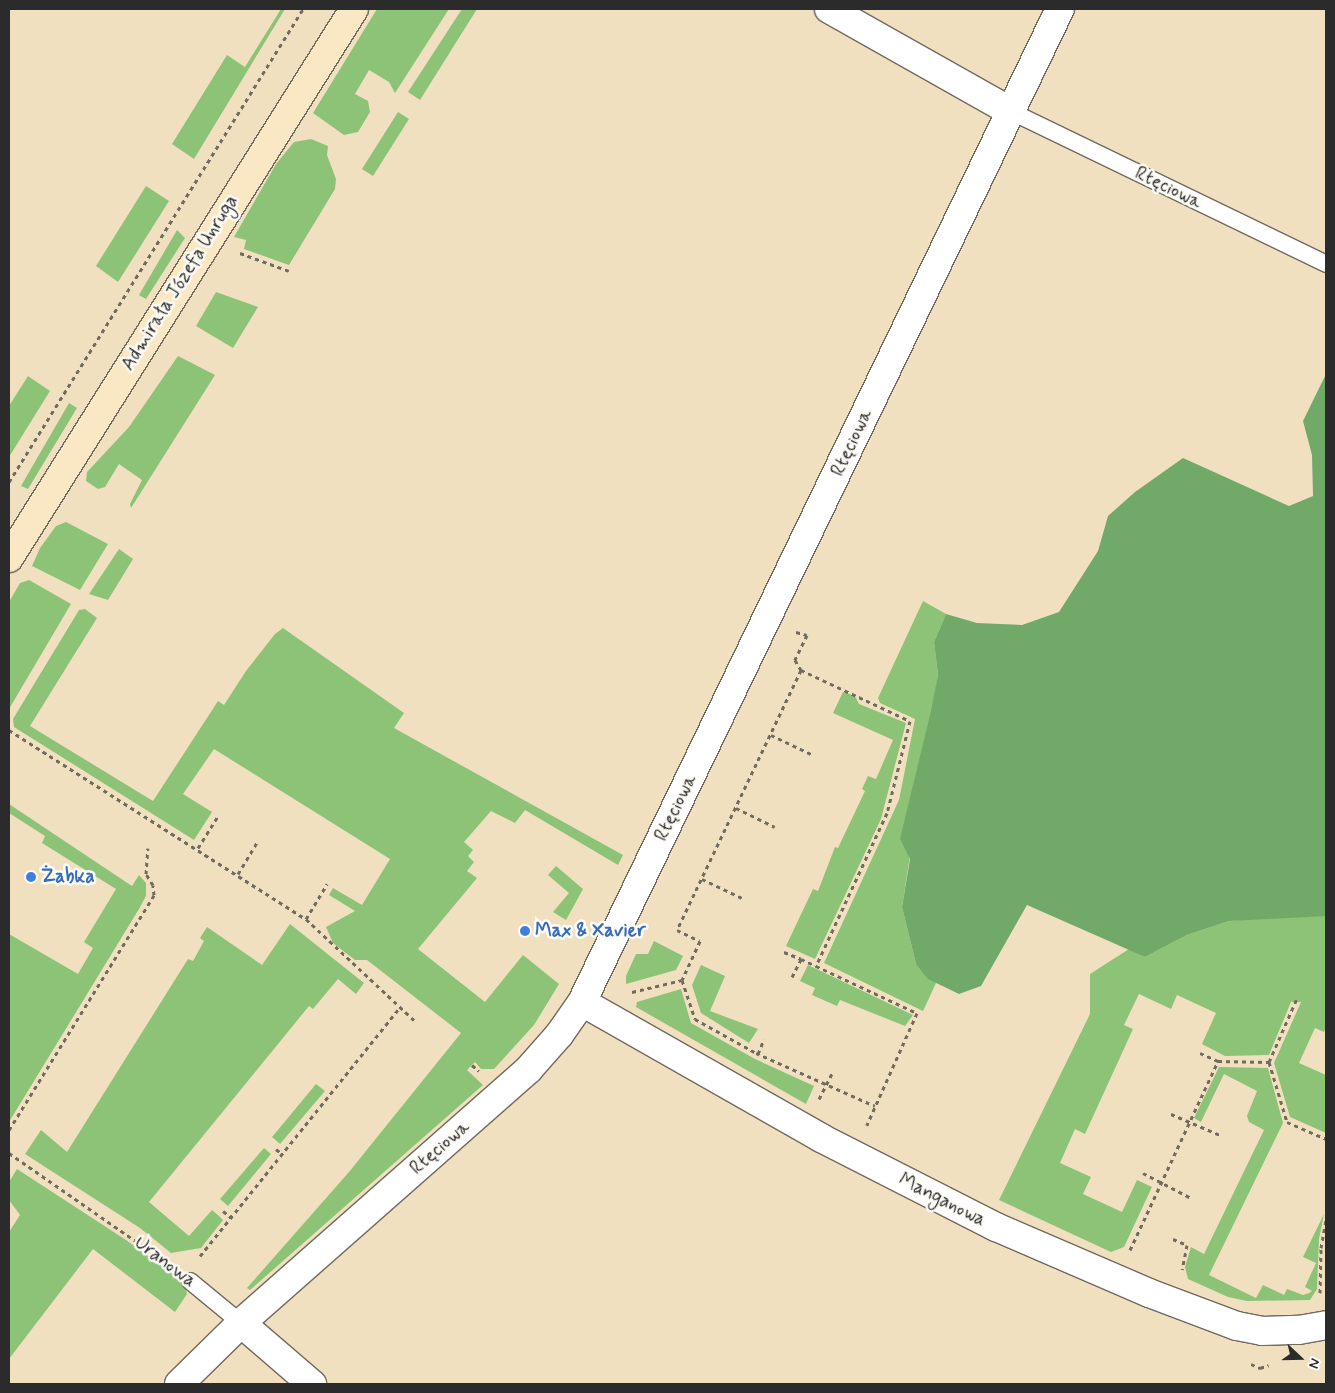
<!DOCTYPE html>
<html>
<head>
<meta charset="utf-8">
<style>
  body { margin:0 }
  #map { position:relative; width:1335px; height:1393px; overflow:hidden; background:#f1e0c0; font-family:Mynerve,sans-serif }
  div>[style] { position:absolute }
  .green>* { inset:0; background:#8cc377 }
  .forest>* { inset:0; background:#71a968 }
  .path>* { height:3px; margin-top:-1.5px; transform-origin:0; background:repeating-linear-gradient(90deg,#706a5f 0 4px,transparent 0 8px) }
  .roads { filter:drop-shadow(1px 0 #706a5f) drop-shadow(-1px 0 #706a5f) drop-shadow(0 1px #706a5f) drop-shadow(0 -1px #706a5f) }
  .lane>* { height:16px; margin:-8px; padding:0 8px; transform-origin:8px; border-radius:8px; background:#fff }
  .street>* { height:28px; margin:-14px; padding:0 14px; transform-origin:14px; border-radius:14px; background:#fff }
  .secondary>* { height:28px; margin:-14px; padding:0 14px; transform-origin:14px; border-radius:14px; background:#fae7c3 }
  .dots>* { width:14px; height:14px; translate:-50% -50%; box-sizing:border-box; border:2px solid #fdfcf7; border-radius:50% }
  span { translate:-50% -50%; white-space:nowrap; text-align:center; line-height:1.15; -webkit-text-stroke:5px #fdfcf7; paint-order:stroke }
  .street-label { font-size:19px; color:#2b2b2b }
  .shop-label { font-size:19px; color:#366cbe; font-weight:700 }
  .left { translate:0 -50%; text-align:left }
  .frame { position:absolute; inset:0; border:10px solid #2b2b2b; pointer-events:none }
  .north { position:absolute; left:1275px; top:1333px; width:50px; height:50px; -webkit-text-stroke:4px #fdfcf7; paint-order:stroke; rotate:111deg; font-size:14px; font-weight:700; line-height:20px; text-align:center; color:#2b2b2b }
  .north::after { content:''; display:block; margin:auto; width:18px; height:22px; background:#2b2b2b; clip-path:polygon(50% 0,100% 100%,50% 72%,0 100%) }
</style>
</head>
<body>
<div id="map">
  <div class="green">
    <div style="clip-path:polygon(281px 9px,285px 9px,194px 159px,172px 144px,227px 55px,245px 67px)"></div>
    <div style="clip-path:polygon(377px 9px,449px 9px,395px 93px,389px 82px,369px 70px,355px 94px,368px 101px,370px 112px,358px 132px,344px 135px,313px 113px)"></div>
    <div style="clip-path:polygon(462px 9px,477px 9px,420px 100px,408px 92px)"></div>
    <div style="clip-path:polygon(398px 112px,409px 119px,373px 176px,362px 169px)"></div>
    <div style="clip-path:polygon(311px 139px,328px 146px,327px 155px,336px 179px,335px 189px,289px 265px,244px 249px,246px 240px,234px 237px,276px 164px,294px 142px)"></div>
    <div style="clip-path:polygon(146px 186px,169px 201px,118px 282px,96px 266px)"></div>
    <div style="clip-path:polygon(177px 230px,185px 238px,146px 299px,139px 295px)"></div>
    <div style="clip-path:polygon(216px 292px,258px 307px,233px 348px,196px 326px)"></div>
    <div style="clip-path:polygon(178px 356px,215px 375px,131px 508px,130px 504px,142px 480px,119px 464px,105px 487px,98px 489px,86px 481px,87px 472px,129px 427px)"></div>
    <div style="clip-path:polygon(28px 376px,50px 391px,9px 457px,9px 406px)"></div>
    <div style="clip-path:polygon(69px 403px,77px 408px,28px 489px,21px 486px)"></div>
    <div style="clip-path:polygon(66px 522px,108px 544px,80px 590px,32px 566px,40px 548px,56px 526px)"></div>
    <div style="clip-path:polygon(119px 549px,133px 559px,108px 600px,89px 594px)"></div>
    <div style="clip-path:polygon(29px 580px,71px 604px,9px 709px,9px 602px,20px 583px)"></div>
    <div style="clip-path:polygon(923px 601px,946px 614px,934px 642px,938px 675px,902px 907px,916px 964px,936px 983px,923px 1011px,824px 963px,899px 800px,915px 719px,880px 703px,878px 698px)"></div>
    <div style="clip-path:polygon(85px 609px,97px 618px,30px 726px,153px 801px,218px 701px,224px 705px,246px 671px,275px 634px,283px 628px,404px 713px,394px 728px,623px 855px,618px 865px,525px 810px,515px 823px,491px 811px,464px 842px,473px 850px,468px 856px,474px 862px,467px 871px,477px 878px,418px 949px,485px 1002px,523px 955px,559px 984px,534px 1025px,494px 1069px,481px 1069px,475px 1062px,467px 1070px,483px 1085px,250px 1290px,247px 1288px,349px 1172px,461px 1033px,367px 960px,355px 960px,333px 943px,326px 927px,355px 911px,329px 895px,333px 888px,362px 905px,390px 859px,214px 749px,183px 794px,212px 812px,194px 840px,14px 727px,13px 719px,79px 610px)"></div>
    <div style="clip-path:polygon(843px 692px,855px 696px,859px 704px,906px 723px,881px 819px,815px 959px,786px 946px,813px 889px,818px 891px,835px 847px,838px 848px,865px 791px,862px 789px,868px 776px,876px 779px,893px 740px,833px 713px)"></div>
    <div style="clip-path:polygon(9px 804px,132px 886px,139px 875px,146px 883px,146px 896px,139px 909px,9px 1122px,9px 934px,78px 974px,93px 948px,84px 942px,116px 889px,42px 843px,45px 836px,9px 813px)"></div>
    <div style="clip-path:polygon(556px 866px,583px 889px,566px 920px,553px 912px,569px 893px,548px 875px)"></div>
    <div style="clip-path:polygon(1287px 916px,1326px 916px,1326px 1027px,1324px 1032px,1315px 1028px,1299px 1063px,1326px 1075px,1326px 1133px,1290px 1117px,1274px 1063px,1301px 1002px,1291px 1002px,1269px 1055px,1225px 1056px,1202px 1044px,1216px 1013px,1177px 995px,1171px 1009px,1139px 994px,1124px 1025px,1133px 1029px,1085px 1134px,1075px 1129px,1060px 1163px,1091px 1177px,1083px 1194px,1122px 1212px,1137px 1180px,1152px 1187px,1124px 1247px,1111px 1252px,999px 1200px,1090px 1014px,1090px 974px,1129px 949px,1145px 957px,1187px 935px,1229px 921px)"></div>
    <div style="clip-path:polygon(290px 924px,364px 983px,356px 994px,338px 979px,313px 1009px,309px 1006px,149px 1202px,189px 1236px,212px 1210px,219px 1216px,223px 1220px,201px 1248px,171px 1253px,140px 1228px,25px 1154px,41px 1130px,67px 1152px,188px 959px,193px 961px,204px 941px,200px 938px,207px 927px,262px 965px)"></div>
    <div style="clip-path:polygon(654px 941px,683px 956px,676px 970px,626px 984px,626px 976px,636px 954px,648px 954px)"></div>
    <div style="clip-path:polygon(701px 965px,725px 976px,710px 1011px,758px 1029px,749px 1043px,701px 1013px,692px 985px)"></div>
    <div style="clip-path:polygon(808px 965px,913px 1015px,905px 1026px,840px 1000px,837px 1006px,812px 995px,815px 988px,800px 981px)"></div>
    <div style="clip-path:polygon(681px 989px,691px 1023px,755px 1059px,814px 1086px,806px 1104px,636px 1007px,637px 1002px)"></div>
    <div style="clip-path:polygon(1219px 1067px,1268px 1068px,1283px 1123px,1209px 1275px,1256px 1298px,1263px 1285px,1284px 1295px,1287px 1289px,1303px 1295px,1309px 1293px,1312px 1291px,1305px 1287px,1316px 1263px,1303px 1257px,1324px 1214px,1319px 1239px,1317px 1289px,1310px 1300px,1247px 1301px,1228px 1297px,1188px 1279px,1185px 1267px,1191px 1247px,1204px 1254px,1264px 1130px,1249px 1122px,1247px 1116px,1257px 1091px,1224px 1074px,1201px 1122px,1194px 1118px)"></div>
    <div style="clip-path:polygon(316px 1084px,325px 1091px,280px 1144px,272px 1137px)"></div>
    <div style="clip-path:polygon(264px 1148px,271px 1154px,228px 1206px,220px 1199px)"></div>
    <div style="clip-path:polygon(17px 1169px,126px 1240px,185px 1283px,187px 1294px,175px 1312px,93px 1249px,9px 1359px,9px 1232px,20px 1215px,9px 1200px,9px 1182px)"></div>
  </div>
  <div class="forest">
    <div style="clip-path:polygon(1326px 374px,1326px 916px,1229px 921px,1187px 935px,1145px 957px,1027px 905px,981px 986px,959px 994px,928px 979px,916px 964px,902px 907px,910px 859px,900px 839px,931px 711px,938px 675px,934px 642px,946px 614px,977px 623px,1022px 625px,1059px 612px,1098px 551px,1108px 516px,1135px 492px,1183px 458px,1289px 506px,1313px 496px,1312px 455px,1303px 421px)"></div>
  </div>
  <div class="path">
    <div style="left:240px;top:253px;width:52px;rotate:20.2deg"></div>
    <div style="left:9px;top:482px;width:557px;rotate:-58.14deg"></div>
    <div style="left:796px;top:632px;width:11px;rotate:15deg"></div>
    <div style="left:807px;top:635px;width:28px;rotate:116deg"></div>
    <div style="left:795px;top:660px;width:12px;rotate:59deg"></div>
    <div style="left:801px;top:670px;width:288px;rotate:115.5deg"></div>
    <div style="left:677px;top:930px;width:25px;rotate:26deg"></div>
    <div style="left:700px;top:941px;width:43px;rotate:114.8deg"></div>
    <div style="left:682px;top:980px;width:41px;rotate:71.6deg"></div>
    <div style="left:695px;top:1019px;width:70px;rotate:29.1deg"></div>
    <div style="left:756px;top:1053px;width:130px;rotate:24deg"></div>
    <div style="left:801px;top:670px;width:120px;rotate:25.1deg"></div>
    <div style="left:910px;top:721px;width:95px;rotate:104deg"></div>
    <div style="left:887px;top:813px;width:169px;rotate:114.9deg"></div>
    <div style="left:816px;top:966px;width:111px;rotate:25deg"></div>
    <div style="left:917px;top:1013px;width:123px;rotate:114.1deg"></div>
    <div style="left:9px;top:730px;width:352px;rotate:32.5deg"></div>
    <div style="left:306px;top:919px;width:148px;rotate:43.1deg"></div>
    <div style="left:771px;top:735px;width:44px;rotate:25.4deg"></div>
    <div style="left:736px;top:808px;width:43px;rotate:26deg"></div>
    <div style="left:198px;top:848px;width:38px;rotate:-58deg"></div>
    <div style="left:238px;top:874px;width:39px;rotate:-59deg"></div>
    <div style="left:702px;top:879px;width:44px;rotate:25.4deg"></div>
    <div style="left:306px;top:919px;width:41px;rotate:-59deg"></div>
    <div style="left:784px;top:952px;width:18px;rotate:22deg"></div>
    <div style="left:792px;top:977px;width:20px;rotate:-63deg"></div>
    <div style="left:801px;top:959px;width:17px;rotate:25deg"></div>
    <div style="left:632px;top:992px;width:51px;rotate:-13.5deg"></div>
    <div style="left:1200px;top:1053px;width:20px;rotate:24deg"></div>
    <div style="left:758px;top:1054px;width:16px;rotate:-68deg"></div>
    <div style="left:1269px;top:1062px;width:63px;rotate:73.3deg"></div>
    <div style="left:1287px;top:1122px;width:43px;rotate:23.6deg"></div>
    <div style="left:472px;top:1065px;width:9px;rotate:41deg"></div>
    <div style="left:819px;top:1099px;width:30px;rotate:-63deg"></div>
    <div style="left:1171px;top:1114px;width:53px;rotate:23.2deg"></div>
    <div style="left:9px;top:1130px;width:276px;rotate:-58.3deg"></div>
    <div style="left:154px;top:895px;width:10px;rotate:-96deg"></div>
    <div style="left:153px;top:885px;width:13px;rotate:-122deg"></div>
    <div style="left:146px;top:874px;width:26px;rotate:-86deg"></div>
    <div style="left:276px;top:1149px;width:8px;rotate:40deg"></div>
    <div style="left:9px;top:1153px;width:196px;rotate:34.8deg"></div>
    <div style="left:1143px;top:1173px;width:54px;rotate:27.5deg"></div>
    <div style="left:223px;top:1211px;width:10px;rotate:37deg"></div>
    <div style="left:1173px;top:1239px;width:15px;rotate:23deg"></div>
    <div style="left:1187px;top:1245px;width:25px;rotate:101deg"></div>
    <div style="left:1130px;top:1250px;width:208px;rotate:-65deg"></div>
    <div style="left:1218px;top:1061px;width:51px;rotate:1.1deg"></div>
    <div style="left:1269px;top:1062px;width:72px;rotate:-66.3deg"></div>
    <div style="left:200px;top:1256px;width:319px;rotate:-51.2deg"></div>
    <div style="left:1320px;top:1293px;width:45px;rotate:-88.7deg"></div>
    <div style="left:1321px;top:1248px;width:29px;rotate:-80deg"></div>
    <div style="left:1251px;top:1364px;width:10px;rotate:24deg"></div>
    <div style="left:1260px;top:1368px;width:9px;rotate:-18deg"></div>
  </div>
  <div class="roads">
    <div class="lane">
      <div style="left:1010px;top:111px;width:351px;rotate:25.8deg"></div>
      <div style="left:190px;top:1281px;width:66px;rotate:39.5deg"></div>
    </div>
    <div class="street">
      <div style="left:829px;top:9px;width:208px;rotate:29.4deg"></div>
      <div style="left:582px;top:1002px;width:275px;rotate:29.6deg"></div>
      <div style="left:821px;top:1138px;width:196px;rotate:27deg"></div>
      <div style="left:996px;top:1227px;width:167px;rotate:23.3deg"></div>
      <div style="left:1149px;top:1293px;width:94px;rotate:20.6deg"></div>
      <div style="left:1237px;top:1326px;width:25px;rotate:11deg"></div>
      <div style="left:1262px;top:1331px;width:37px;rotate:-2deg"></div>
      <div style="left:1299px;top:1330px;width:27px;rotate:-10deg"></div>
      <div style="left:241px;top:1323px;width:94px;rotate:40.7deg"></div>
      <div style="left:179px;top:1384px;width:87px;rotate:-44.5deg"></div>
      <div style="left:241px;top:1323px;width:383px;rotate:-41.4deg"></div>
      <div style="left:528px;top:1070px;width:47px;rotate:-48.5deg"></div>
      <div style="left:559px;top:1035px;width:40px;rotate:-55.1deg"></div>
      <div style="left:582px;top:1002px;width:1102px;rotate:-64.3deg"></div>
    </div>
    <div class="secondary">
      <div style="left:9px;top:558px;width:648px;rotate:-57.85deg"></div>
    </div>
  </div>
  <div class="dots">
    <div style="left:31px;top:877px;background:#3f7fe0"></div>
    <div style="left:525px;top:931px;background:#3f7fe0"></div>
  </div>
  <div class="street-label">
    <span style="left:1168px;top:188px;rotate:26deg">Rtęciowa</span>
    <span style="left:180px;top:283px;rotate:-58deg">Admirała Józefa Unruga</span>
    <span style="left:852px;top:443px;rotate:-65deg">Rtęciowa</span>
    <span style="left:676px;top:808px;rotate:-64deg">Rtęciowa</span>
    <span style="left:440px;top:1148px;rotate:-41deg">Rtęciowa</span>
    <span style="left:942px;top:1200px;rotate:27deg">Manganowa</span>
    <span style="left:165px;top:1262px;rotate:37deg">Uranowa</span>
  </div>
  <div class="shop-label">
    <span class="left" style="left:41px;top:877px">Żabka</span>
    <span class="left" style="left:535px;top:931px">Max &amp; Xavier</span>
  </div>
  <div class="frame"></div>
  <div class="north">N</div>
</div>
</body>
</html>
